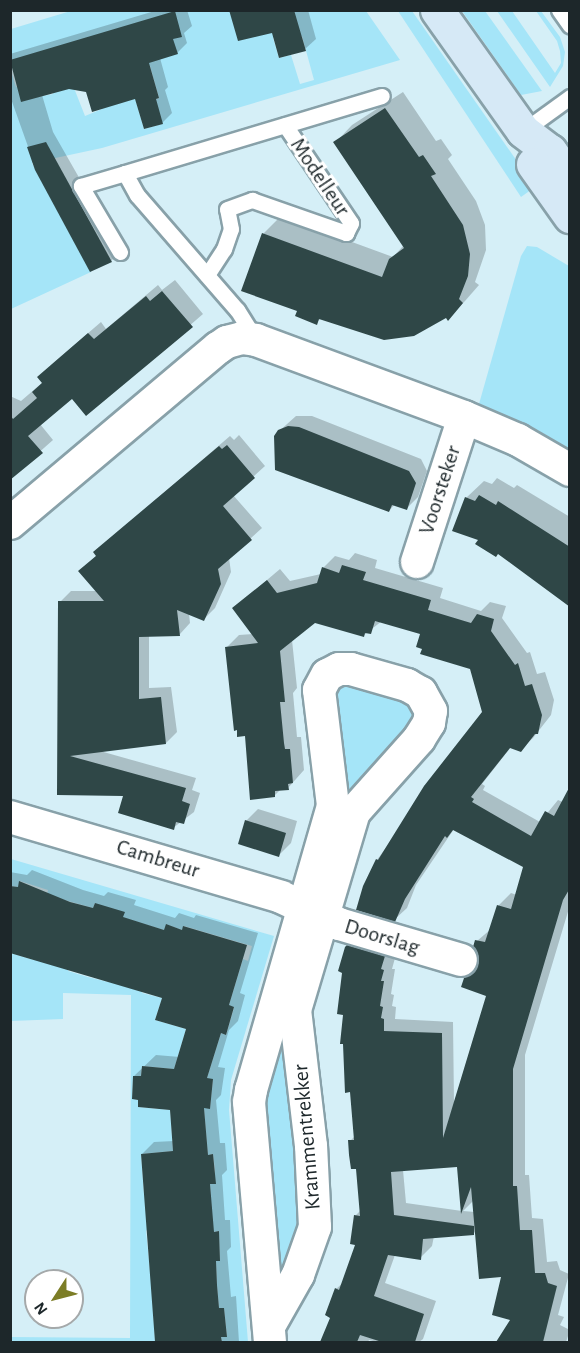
<!DOCTYPE html>
<html>
<head>
<meta charset="utf-8">
<style>
  body { margin:0 }
  #map { position:relative; width:580px; height:1353px; overflow:hidden; background:#d5eff7; font-family:"Alegreya Sans",sans-serif }
  div>[style] { position:absolute }
  .green>* { inset:0; background:#a5e5f8 }
  .shadow>* { inset:0; background:#0003 }
  .building>* { inset:0; background:#2f4747 }
  .roads { filter:drop-shadow(2px 0 #88a1a9) drop-shadow(-2px 0 #88a1a9) drop-shadow(0 2px #88a1a9) drop-shadow(0 -2px #88a1a9) }
  .lane>* { height:15px; margin:-7.5px; padding:0 7.5px; transform-origin:7.5px; border-radius:7.5px; background:#fff }
  .street>* { height:32px; margin:-16px; padding:0 16px; transform-origin:16px; border-radius:16px; background:#fff }
  .secondary>* { height:33px; margin:-16.5px; padding:0 16.5px; transform-origin:16.5px; border-radius:16.5px; background:#d6e9f6 }
  span { translate:-50% -50%; white-space:nowrap; text-align:center; line-height:1.15; -webkit-text-stroke:6px #fff; paint-order:stroke }
  .street-label { font-size:22px; color:#1d272a }
  .frame { position:absolute; inset:0; border:12px solid #1d272a; pointer-events:none }
  .north { position:absolute; left:24px; top:1269px; width:60px; height:60px; box-sizing:border-box; background:#fff; border:2px solid #a5a9aa; border-radius:50%; rotate:234deg; font-size:16px; font-weight:700; line-height:24px; text-align:center; color:#1d272a }
  .north::after { content:''; display:block; margin:auto; width:21px; height:27px; background:#7c7d26; clip-path:polygon(50% 0,100% 100%,50% 72%,0 100%) }
</style>
</head>
<body>
<div id="map">
  <div class="green">
    <div style="clip-path:polygon(evenodd,74px 10px,366px 11px,400px 60px,102px 148px,32px 163px,91px 272px,11px 309px,10px 68px,16px 87px,33px 82px,38px 97px,53px 94px,52px 88px,74px 88px,85px 116px,102px 109px,94px 81px,11px 60px,11px 29px,74px 10px,285px 34px,302px 36px,314px 80px,300px 84px,291px 55px,279px 58px,273px 38px,285px 34px,74px 10px,122px 53px,150px 66px,159px 98px,155px 100px,162px 124px,144px 129px,122px 53px)"></div>
    <div style="clip-path:polygon(398px 11px,412px 11px,535px 187px,521px 197px)"></div>
    <div style="clip-path:polygon(462px 11px,485px 11px,542px 91px,521px 95px)"></div>
    <div style="clip-path:polygon(497px 11px,512px 11px,555px 73px,561px 63px,560px 51px,557px 41px,536px 11px,541px 11px,560px 37px,565px 52px,563px 66px,550px 87px)"></div>
    <div style="clip-path:polygon(527px 246px,537px 247px,569px 266px,569px 458px,477px 411px,521px 256px)"></div>
    <div style="clip-path:polygon(336px 681px,404px 692px,421px 720px,360px 791px,345px 788px,327px 694px)"></div>
    <div style="clip-path:polygon(11px 859px,274px 936px,231px 1080px,229px 1110px,248px 1342px,222px 1342px,221px 1337px,227px 1336px,224px 1308px,219px 1308px,217px 1285px,216px 1261px,220px 1260px,219px 1231px,213px 1232px,210px 1184px,215px 1183px,215px 1169px,213px 1154px,208px 1155px,204px 1108px,210px 1108px,213px 1080px,207px 1078px,221px 1033px,226px 1035px,234px 1008px,229px 1005px,243px 959px,248px 961px,252px 946px,184px 926px,182px 930px,168px 925px,167px 931px,121px 917px,95px 903px,93px 908px,47px 895px,48px 890px,20px 881px,18px 887px,11px 886px)"></div>
    <div style="clip-path:polygon(43px 930px,75px 949px,68px 971px,88px 977px,108px 982px,151px 962px,142px 993px,162px 998px,155px 1020px,186px 1029px,174px 1069px,142px 1066px,141px 1076px,133px 1076px,132px 1098px,138px 1100px,138px 1107px,170px 1110px,173px 1151px,141px 1154px,144px 1195px,176px 1193px,146px 1231px,150px 1271px,182px 1269px,153px 1307px,155px 1342px,11px 1342px,11px 1337px,130px 1338px,131px 995px,63px 993px,63px 1019px,11px 1021px,10px 953px,34px 960px)"></div>
    <div style="clip-path:polygon(287px 1034px,305px 1230px,290px 1271px,278px 1278px,258px 1097px,272px 1041px)"></div>
  </div>
  <div class="shadow">
    <div style="clip-path:polygon(158px 10px,187px 10px,192px 26px,184px 33px,187px 43px,177px 53px,160px 58px,168px 87px,165px 90px,172px 113px,162px 123px,136px 98px,85px 83px,42px 95px,53px 132px,121px 251px,111px 261px,36px 169px,10px 96px,10px 54px)"></div>
    <div style="clip-path:polygon(232px 10px,308px 10px,316px 39px,305px 49px)"></div>
    <div style="clip-path:polygon(403px 92px,436px 141px,441px 139px,452px 155px,448px 159px,476px 201px,485px 225px,486px 250px,475px 282px,479px 285px,465px 301px,448px 319px,446px 316px,321px 318px,316px 323px,299px 310px,243px 290px,264px 233px,281px 216px,393px 257px,404px 245px,335px 143px,352px 125px)"></div>
    <div style="clip-path:polygon(175px 280px,203px 314px,87px 414px,73px 397px,40px 424px,53px 440px,10px 478px,10px 396px,21px 401px,43px 382px,51px 365px,101px 322px,106px 329px,158px 285px,162px 290px)"></div>
    <div style="clip-path:polygon(296px 416px,312px 416px,421px 459px,427px 471px,418px 497px,406px 509px,395px 504px,389px 511px,277px 433px)"></div>
    <div style="clip-path:polygon(239px 435px,265px 466px,233px 495px,262px 528px,229px 558px,231px 572px,215px 608px,204px 619px,189px 614px,190px 623px,180px 634px,149px 635px,149px 688px,171px 687px,177px 732px,166px 743px,100px 751px,196px 778px,192px 790px,200px 793px,194px 812px,173px 828px,125px 794px,58px 794px,60px 602px,71px 591px,97px 591px,80px 571px,97px 555px,95px 552px,230px 436px,234px 440px)"></div>
    <div style="clip-path:polygon(497px 478px,514px 488px,517px 485px,570px 517px,570px 605px,480px 539px,466px 498px,484px 481px,492px 484px)"></div>
    <div style="clip-path:polygon(evenodd,355px 553px,377px 560px,375px 568px,443px 588px,440px 598px,481px 611px,490px 602px,506px 606px,502px 618px,527px 653px,530px 652px,537px 674px,545px 672px,554px 700px,551px 715px,533px 738px,520px 750px,511px 747px,482px 784px,485px 786px,483px 790px,540px 822px,558px 800px,565px 803px,570px 799px,570px 905px,525px 1055px,525px 1175px,529px 1175px,532px 1218px,543px 1219px,547px 1262px,557px 1261px,560px 1270px,569px 1274px,558px 1315px,564px 1317px,560px 1325px,570px 1330px,566px 1342px,498px 1342px,513px 1319px,503px 1276px,476px 1231px,473px 1234px,434px 1236px,432px 1246px,420px 1258px,395px 1255px,385px 1283px,436px 1301px,423px 1339px,419px 1342px,377px 1342px,369px 1340px,368px 1342px,332px 1342px,323px 1339px,332px 1317px,336px 1289px,344px 1282px,357px 1244px,355px 1216px,361px 1210px,357px 1167px,350px 1141px,355px 1136px,347px 948px,361px 934px,396px 944px,392px 957px,395px 958px,392px 969px,395px 969px,391px 994px,394px 995px,392px 1006px,396px 1007px,395px 1019px,453px 1022px,454px 1103px,487px 995px,465px 978px,480px 965px,477px 941px,491px 929px,499px 905px,511px 893px,517px 895px,525px 867px,454px 829px,416px 885px,407px 908px,394px 920px,377px 860px,484px 712px,471px 668px,422px 633px,382px 621px,364px 635px,315px 621px,292px 640px,297px 688px,293px 693px,297px 737px,301px 737px,304px 770px,288px 788px,281px 789px,275px 795px,246px 735px,227px 647px,239px 635px,253px 634px,234px 608px,280px 569px,290px 581px,321px 574px,323px 568px,335px 556px,349px 560px,355px 553px,459px 1166px,462px 1211px,406px 1203px,403px 1170px,459px 1166px,355px 553px,474px 1200px,475px 1212px,463px 1211px,474px 1200px)"></div>
    <div style="clip-path:polygon(258px 809px,297px 821px,291px 843px,279px 855px,246px 821px)"></div>
    <div style="clip-path:polygon(32px 870px,83px 890px,104px 896px,108px 892px,136px 900px,134px 905px,175px 918px,179px 913px,194px 918px,196px 915px,258px 933px,240px 993px,245px 995px,238px 1021px,229px 1030px,218px 1067px,225px 1068px,221px 1095px,216px 1100px,220px 1143px,225px 1143px,227px 1170px,222px 1175px,225px 1220px,230px 1220px,231px 1247px,227px 1251px,231px 1297px,236px 1296px,239px 1342px,156px 1342px,142px 1154px,154px 1142px,174px 1141px,171px 1109px,134px 1076px,156px 1055px,180px 1057px,188px 1028px,164px 997px,10px 952px,10px 872px,27px 875px)"></div>
  </div>
  <div class="building">
    <div style="clip-path:polygon(229px 10px,294px 10px,306px 51px,279px 58px,272px 33px,238px 41px)"></div>
    <div style="clip-path:polygon(175px 11px,182px 37px,173px 39px,178px 54px,149px 63px,159px 98px,156px 99px,163px 124px,144px 129px,135px 99px,92px 112px,86px 92px,69px 89px,21px 102px,10px 60px)"></div>
    <div style="clip-path:polygon(385px 108px,419px 157px,423px 155px,436px 174px,431px 176px,463px 225px,470px 254px,468px 276px,459px 299px,463px 303px,448px 321px,446px 318px,414px 336px,384px 340px,319px 319px,317px 325px,295px 316px,297px 311px,241px 291px,262px 233px,382px 277px,389px 259px,404px 248px,333px 142px)"></div>
    <div style="clip-path:polygon(46px 142px,112px 262px,90px 272px,35px 170px,27px 147px)"></div>
    <div style="clip-path:polygon(162px 291px,193px 327px,86px 416px,72px 399px,28px 436px,43px 453px,10px 480px,10px 415px,13px 419px,37px 398px,32px 392px,42px 383px,37px 377px,88px 333px,94px 339px,146px 296px,150px 301px)"></div>
    <div style="clip-path:polygon(288px 426px,299px 427px,409px 471px,416px 483px,407px 510px,392px 505px,389px 512px,275px 470px,274px 436px,278px 430px)"></div>
    <div style="clip-path:polygon(227px 445px,255px 478px,223px 506px,252px 540px,218px 569px,221px 584px,204px 621px,177px 610px,180px 636px,139px 637px,139px 699px,161px 697px,166px 744px,70px 756px,186px 788px,182px 801px,190px 804px,184px 824px,176px 822px,174px 830px,118px 813px,123px 796px,57px 795px,58px 601px,104px 601px,78px 571px,96px 556px,93px 552px,219px 446px,222px 449px)"></div>
    <div style="clip-path:polygon(479px 495px,496px 505px,498px 501px,570px 547px,570px 607px,498px 554px,496px 557px,475px 544px,478px 540px,452px 531px,465px 497px,475px 501px)"></div>
    <div style="clip-path:polygon(342px 565px,366px 572px,363px 580px,431px 600px,428px 610px,471px 623px,477px 614px,494px 619px,491px 631px,515px 665px,518px 663px,525px 686px,532px 684px,542px 715px,538px 734px,535px 734px,521px 752px,510px 748px,471px 797px,474px 799px,472px 802px,531px 836px,545px 811px,554px 816px,570px 786px,570px 888px,563px 900px,513px 1069px,513px 1186px,517px 1186px,520px 1230px,532px 1230px,535px 1273px,545px 1273px,548px 1283px,557px 1286px,543px 1342px,496px 1342px,510px 1320px,492px 1315px,501px 1277px,479px 1279px,471px 1187px,461px 1214px,457px 1167px,391px 1172px,394px 1215px,474px 1226px,474px 1235px,423px 1239px,421px 1260px,388px 1255px,374px 1296px,424px 1314px,415px 1342px,382px 1342px,360px 1335px,357px 1342px,320px 1342px,330px 1318px,325px 1315px,335px 1288px,339px 1290px,355px 1245px,350px 1244px,354px 1215px,360px 1216px,356px 1169px,351px 1169px,349px 1155px,348px 1140px,354px 1140px,350px 1092px,345px 1093px,343px 1044px,340px 1044px,343px 1015px,337px 1014px,342px 973px,338px 971px,345px 947px,347px 945px,385px 956px,381px 969px,384px 970px,381px 981px,384px 981px,380px 1006px,383px 1007px,381px 1018px,384px 1019px,384px 1031px,442px 1033px,443px 1138px,486px 996px,461px 987px,464px 978px,473px 973px,478px 966px,478px 955px,473px 947px,475px 940px,485px 942px,497px 905px,511px 909px,523px 867px,453px 830px,447px 838px,445px 836px,405px 899px,395px 922px,356px 910px,363px 886px,376px 859px,378px 860px,424px 786px,482px 712px,470px 669px,420px 654px,422px 649px,416px 647px,420px 634px,375px 621px,371px 634px,365px 633px,364px 637px,315px 623px,280px 651px,285px 702px,280px 702px,284px 743px,285px 749px,290px 749px,293px 783px,288px 784px,289px 790px,275px 791px,275px 797px,250px 800px,245px 736px,237px 737px,237px 730px,234px 731px,225px 647px,258px 643px,232px 608px,267px 580px,277px 593px,317px 583px,322px 567px,339px 573px)"></div>
    <div style="clip-path:polygon(245px 820px,286px 833px,279px 857px,238px 844px)"></div>
    <div style="clip-path:polygon(19px 881px,70px 902px,93px 908px,95px 903px,125px 912px,123px 917px,164px 930px,166px 924px,182px 930px,183px 926px,247px 945px,229px 1005px,234px 1007px,226px 1035px,221px 1033px,207px 1078px,213px 1079px,210px 1109px,204px 1108px,208px 1155px,213px 1154px,216px 1184px,210px 1184px,214px 1232px,219px 1231px,220px 1261px,216px 1261px,217px 1285px,219px 1308px,224px 1308px,227px 1337px,221px 1337px,222px 1342px,155px 1342px,141px 1154px,173px 1151px,170px 1110px,138px 1107px,138px 1100px,132px 1099px,133px 1076px,141px 1076px,142px 1066px,174px 1069px,186px 1029px,155px 1020px,162px 998px,10px 953px,10px 886px,18px 887px)"></div>
  </div>
  <div class="roads">
    <div class="lane">
      <div style="left:559px;top:10px;width:19px;rotate:55deg"></div>
      <div style="left:523px;top:131px;width:58px;rotate:-35.9deg"></div>
      <div style="left:120px;top:252px;width:77px;rotate:-120.6deg"></div>
      <div style="left:81px;top:186px;width:46px;rotate:-16.5deg"></div>
      <div style="left:207px;top:275px;width:31px;rotate:-57deg"></div>
      <div style="left:224px;top:249px;width:21px;rotate:-71deg"></div>
      <div style="left:231px;top:229px;width:20px;rotate:-101deg"></div>
      <div style="left:227px;top:209px;width:27px;rotate:-20deg"></div>
      <div style="left:252px;top:200px;width:100px;rotate:19.3deg"></div>
      <div style="left:346px;top:233px;width:11px;rotate:-63deg"></div>
      <div style="left:351px;top:223px;width:118px;rotate:-124deg"></div>
      <div style="left:256px;top:340px;width:36px;rotate:-122deg"></div>
      <div style="left:237px;top:310px;width:152px;rotate:-131deg"></div>
      <div style="left:137px;top:195px;width:25px;rotate:-119deg"></div>
      <div style="left:125px;top:173px;width:268px;rotate:-16.7deg"></div>
    </div>
    <div class="street">
      <div style="left:10px;top:523px;width:272px;rotate:-40.1deg"></div>
      <div style="left:218px;top:348px;width:11px;rotate:-34deg"></div>
      <div style="left:227px;top:342px;width:16px;rotate:-15deg"></div>
      <div style="left:242px;top:338px;width:14px;rotate:8deg"></div>
      <div style="left:256px;top:340px;width:222px;rotate:20.3deg"></div>
      <div style="left:464px;top:417px;width:59px;rotate:23.1deg"></div>
      <div style="left:518px;top:440px;width:60px;rotate:30deg"></div>
      <div style="left:417px;top:562px;width:152px;rotate:-72deg"></div>
      <div style="left:10px;top:817px;width:283px;rotate:16.4deg"></div>
      <div style="left:281px;top:897px;width:64px;rotate:25deg"></div>
      <div style="left:339px;top:924px;width:127px;rotate:16.4deg"></div>
      <div style="left:269px;top:1326px;width:59px;rotate:-60.4deg"></div>
      <div style="left:298px;top:1275px;width:51px;rotate:-70.5deg"></div>
      <div style="left:315px;top:1227px;width:81px;rotate:-92.8deg"></div>
      <div style="left:311px;top:1146px;width:137px;rotate:-96.7deg"></div>
      <div style="left:295px;top:1010px;width:207px;rotate:-73.4deg"></div>
      <div style="left:354px;top:812px;width:98px;rotate:-48.3deg"></div>
      <div style="left:419px;top:739px;width:19px;rotate:-58deg"></div>
      <div style="left:429px;top:723px;width:12px;rotate:-81deg"></div>
      <div style="left:431px;top:711px;width:21px;rotate:-119deg"></div>
      <div style="left:421px;top:693px;width:16px;rotate:-150deg"></div>
      <div style="left:407px;top:685px;width:58px;rotate:-164.1deg"></div>
      <div style="left:351px;top:669px;width:12px;rotate:180deg"></div>
      <div style="left:339px;top:669px;width:13px;rotate:153deg"></div>
      <div style="left:327px;top:675px;width:17px;rotate:118deg"></div>
      <div style="left:319px;top:690px;width:117px;rotate:83.1deg"></div>
      <div style="left:333px;top:806px;width:296px;rotate:106.1deg"></div>
      <div style="left:251px;top:1090px;width:12px;rotate:99deg"></div>
      <div style="left:249px;top:1102px;width:241px;rotate:85deg"></div>
    </div>
    <div class="secondary">
      <div style="left:437px;top:10px;width:148px;rotate:54.6deg"></div>
      <div style="left:523px;top:131px;width:34px;rotate:37deg"></div>
      <div style="left:550px;top:151px;width:35px;rotate:55deg"></div>
      <div style="left:533px;top:164px;width:64px;rotate:54.6deg"></div>
    </div>
  </div>
  <div class="street-label">
    <span style="left:320px;top:177px;rotate:56deg">Modelleur</span>
    <span style="left:440px;top:490px;rotate:-72deg">Voorsteker</span>
    <span style="left:158px;top:859px;rotate:17deg">Cambreur</span>
    <span style="left:382px;top:937px;rotate:17deg">Doorslag</span>
    <span style="left:307px;top:1137px;rotate:-95deg">Krammentrekker</span>
  </div>
  <div class="frame"></div>
  <div class="north">N</div>
</div>
</body>
</html>
